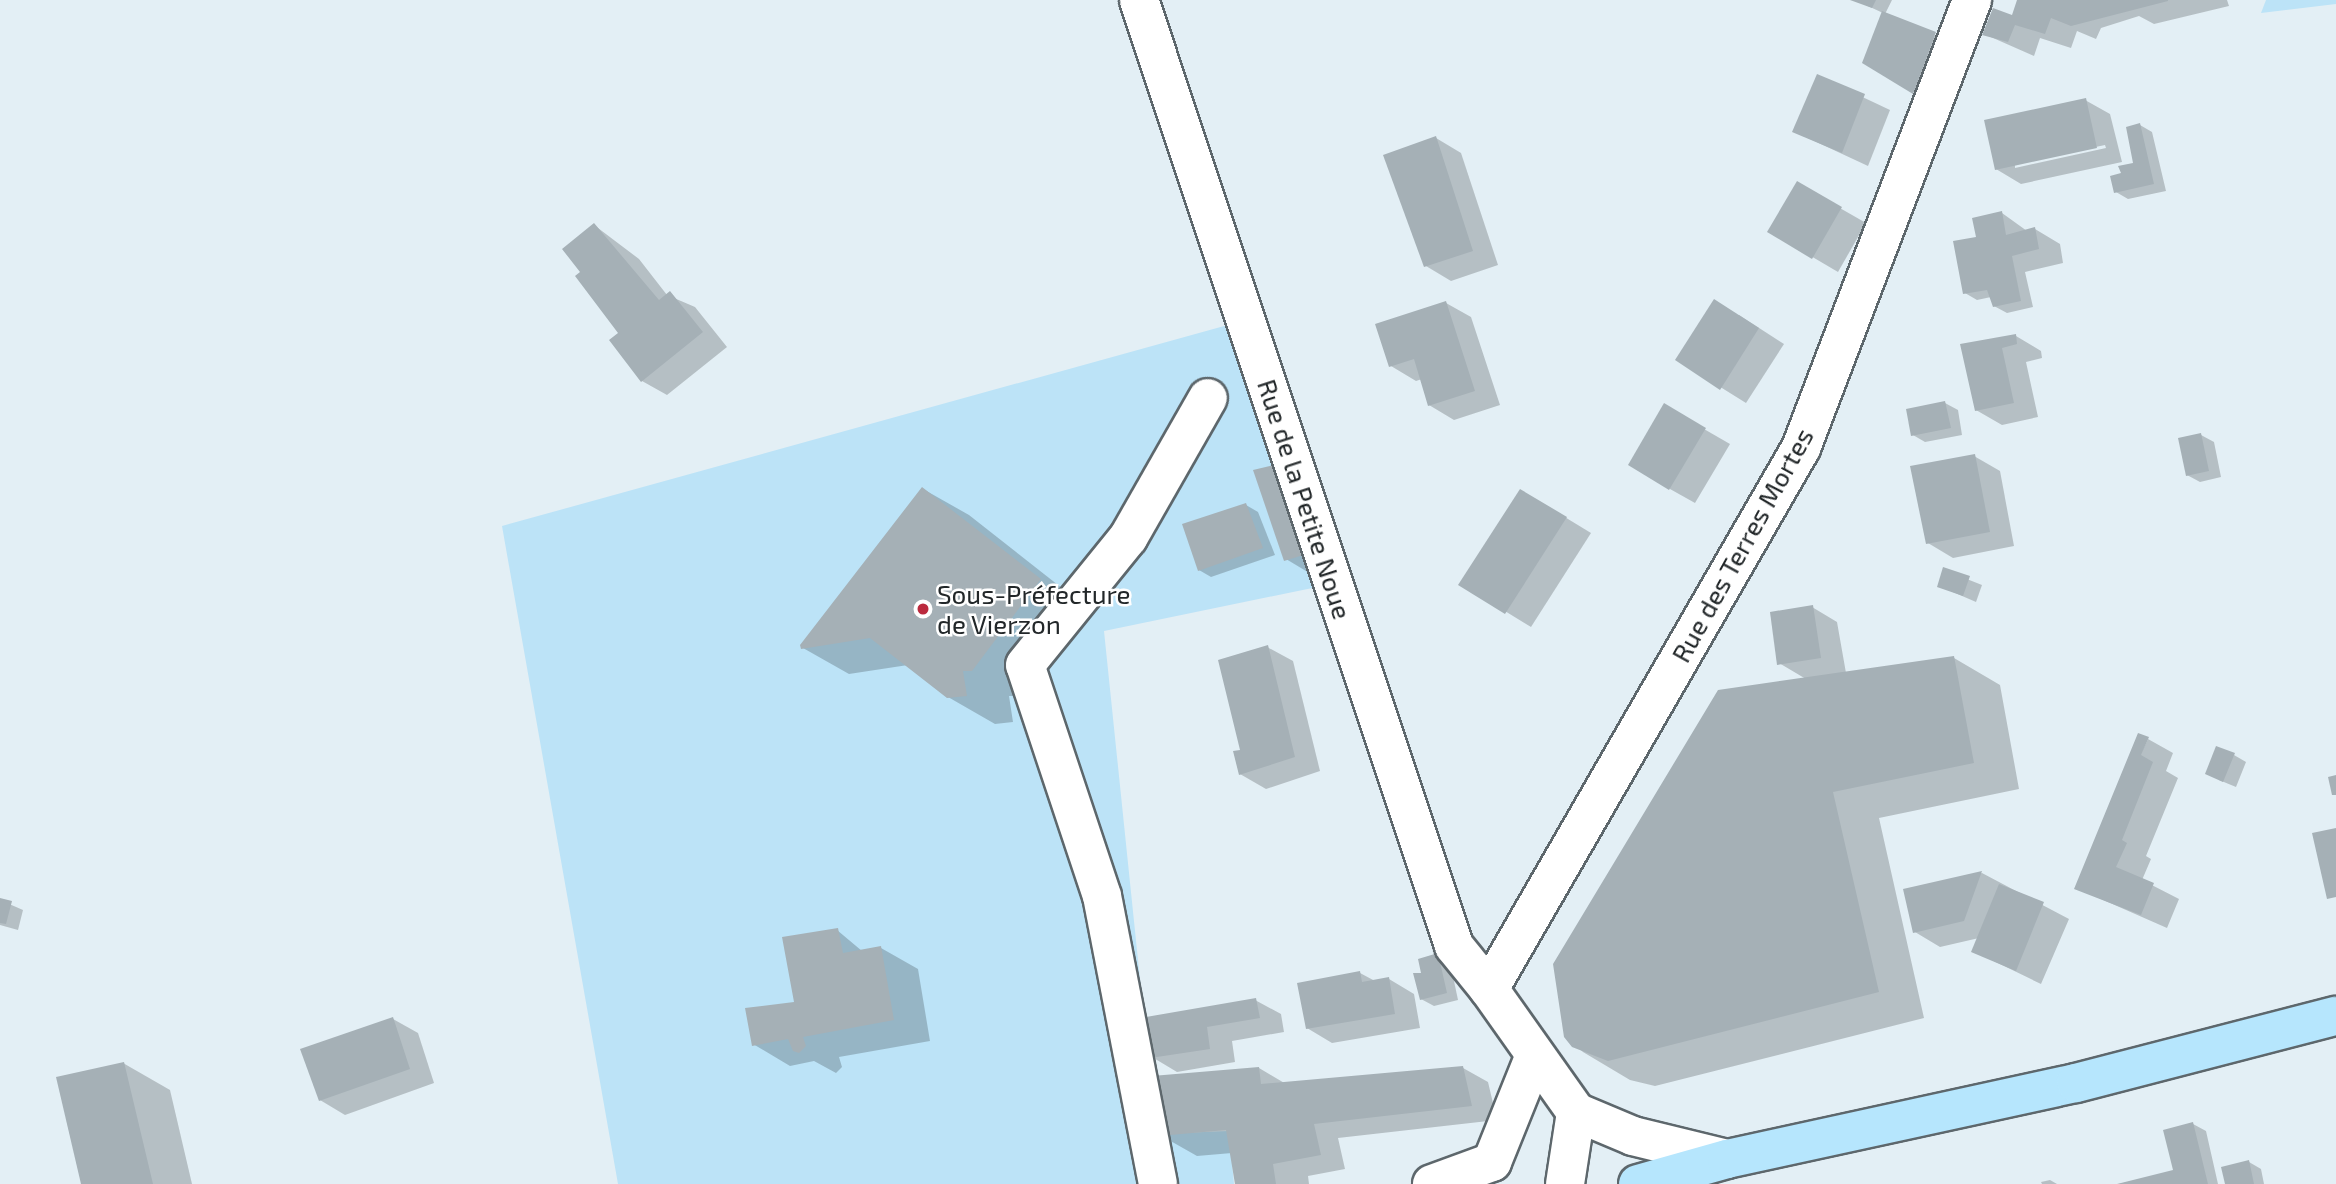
<!DOCTYPE html>
<html>
<head>
<meta charset="utf-8">
<style>
  body { margin:0 }
  #map { position:relative; width:2336px; height:1184px; overflow:hidden; background:#e3eff5; font-family:"Exo 2",sans-serif }
  div>[style] { position:absolute }
  .green>* { inset:0; background:#bce3f7 }
  .shadow>* { inset:0; background:#0003 }
  .building>* { inset:0; background:#a5b0b6 }
  .roads { filter:drop-shadow(2px 0 #5d676c) drop-shadow(-2px 0 #5d676c) drop-shadow(0 2px #5d676c) drop-shadow(0 -2px #5d676c) }
  .minor>* { height:38px; margin:-19px; padding:0 19px; transform-origin:19px; border-radius:19px; background:#fff }
  .major>* { height:38px; margin:-19px; padding:0 19px; transform-origin:19px; border-radius:19px; background:#b6e6fd }
  .dots>* { width:19px; height:19px; translate:-50% -50%; box-sizing:border-box; border:4px solid #fff; border-radius:50% }
  span { translate:-50% -50%; white-space:nowrap; text-align:center; line-height:1.15; -webkit-text-stroke:5px #fff; paint-order:stroke }
  .street-label { font-size:26px; color:#222729 }
  .poi-label { font-size:26px; color:#222729 }
  .left { translate:0 -50%; text-align:left }
</style>
</head>
<body>
<div id="map">
  <div class="green">
    <div style="clip-path:polygon(2266px 0,2336px 0,2336px 4px,2261px 13px)"></div>
    <div style="clip-path:polygon(1235px 323px,1327px 585px,1104px 631px,1156px 1134px,1229px 1131px,1234px 1184px,618px 1184px,502px 526px)"></div>
  </div>
  <div class="shadow">
    <div style="clip-path:polygon(1855px 0,1892px 0,1885px 14px,1961px 48px,1938px 106px,1864px 62px,1883px 13px)"></div>
    <div style="clip-path:polygon(2019px 0,2227px 0,2229px 6px,2154px 24px,2139px 16px,2101px 28px,2096px 39px,2077px 31px,2071px 48px,2040px 38px,2034px 56px,1984px 34px,2013px 17px)"></div>
    <div style="clip-path:polygon(1818px 76px,1890px 110px,1868px 166px,1795px 132px)"></div>
    <div style="clip-path:polygon(evenodd,2085px 100px,2110px 114px,2122px 162px,2021px 184px,1996px 169px,2085px 100px,2105px 145px,2106px 148px,2015px 168px,2015px 164px,2105px 145px)"></div>
    <div style="clip-path:polygon(2140px 125px,2152px 132px,2166px 191px,2128px 199px,2116px 192px,2123px 175px,2135px 164px)"></div>
    <div style="clip-path:polygon(1436px 138px,1461px 153px,1498px 265px,1451px 281px,1426px 266px)"></div>
    <div style="clip-path:polygon(1798px 184px,1866px 223px,1838px 272px,1770px 232px)"></div>
    <div style="clip-path:polygon(2002px 213px,2027px 231px,2035px 229px,2060px 244px,2063px 263px,2025px 272px,2033px 307px,2007px 313px,1994px 306px,1991px 297px,1977px 300px,1965px 293px,1978px 239px)"></div>
    <div style="clip-path:polygon(594px 225px,639px 259px,667px 295px,695px 307px,727px 347px,667px 395px,642px 381px,621px 333px)"></div>
    <div style="clip-path:polygon(1446px 303px,1471px 317px,1500px 405px,1454px 420px,1429px 405px,1422px 379px,1416px 381px,1391px 366px)"></div>
    <div style="clip-path:polygon(1739px 315px,1784px 344px,1746px 403px,1677px 360px)"></div>
    <div style="clip-path:polygon(2016px 336px,2041px 351px,2042px 358px,2026px 362px,2038px 417px,2002px 425px,1976px 410px,1962px 346px)"></div>
    <div style="clip-path:polygon(1945px 403px,1958px 410px,1962px 435px,1925px 442px,1913px 435px)"></div>
    <div style="clip-path:polygon(1664px 406px,1730px 444px,1695px 503px,1670px 489px)"></div>
    <div style="clip-path:polygon(2201px 435px,2214px 442px,2221px 477px,2200px 482px,2187px 475px)"></div>
    <div style="clip-path:polygon(1974px 456px,2000px 471px,2014px 546px,1953px 558px,1928px 543px)"></div>
    <div style="clip-path:polygon(1283px 465px,1311px 574px,1286px 559px)"></div>
    <div style="clip-path:polygon(923px 489px,969px 515px,1086px 607px,1018px 696px,1009px 696px,1013px 722px,995px 724px,948px 697px,908px 665px,849px 674px,803px 648px)"></div>
    <div style="clip-path:polygon(1246px 505px,1258px 512px,1275px 555px,1211px 577px,1199px 570px)"></div>
    <div style="clip-path:polygon(1545px 505px,1591px 533px,1531px 627px,1461px 584px)"></div>
    <div style="clip-path:polygon(1944px 570px,1982px 585px,1976px 602px,1939px 586px)"></div>
    <div style="clip-path:polygon(1812px 607px,1837px 622px,1846px 673px,1954px 658px,2000px 685px,2019px 789px,1879px 818px,1924px 1018px,1655px 1086px,1630px 1080px,1583px 1052px,1566px 1036px,1806px 679px,1779px 663px)"></div>
    <div style="clip-path:polygon(1267px 647px,1293px 661px,1320px 771px,1266px 789px,1240px 774px)"></div>
    <div style="clip-path:polygon(2148px 739px,2173px 753px,2166px 771px,2178px 778px,2146px 856px,2151px 859px,2142px 880px,2179px 899px,2167px 928px,2076px 888px)"></div>
    <div style="clip-path:polygon(2234px 755px,2246px 762px,2236px 787px,2219px 780px)"></div>
    <div style="clip-path:polygon(1982px 873px,2069px 919px,2041px 984px,1973px 951px,1979px 938px,1940px 947px,1915px 932px,1905px 890px)"></div>
    <div style="clip-path:polygon(0 900px,23px 910px,18px 930px,0 925px)"></div>
    <div style="clip-path:polygon(837px 930px,862px 951px,881px 948px,918px 969px,930px 1041px,839px 1057px,842px 1067px,836px 1073px,814px 1061px,790px 1066px,753px 1044px,796px 1003px)"></div>
    <div style="clip-path:polygon(1437px 955px,1450px 962px,1458px 1000px,1434px 1006px,1421px 999px)"></div>
    <div style="clip-path:polygon(1360px 973px,1375px 981px,1389px 979px,1414px 994px,1420px 1028px,1332px 1043px,1307px 1028px)"></div>
    <div style="clip-path:polygon(1255px 1000px,1281px 1014px,1284px 1032px,1232px 1041px,1235px 1062px,1177px 1072px,1152px 1057px)"></div>
    <div style="clip-path:polygon(393px 1019px,418px 1033px,434px 1083px,345px 1115px,320px 1100px)"></div>
    <div style="clip-path:polygon(123px 1063px,170px 1090px,192px 1184px,83px 1184px)"></div>
    <div style="clip-path:polygon(1259px 1068px,1286px 1084px,1463px 1068px,1488px 1082px,1497px 1120px,1338px 1138px,1345px 1169px,1308px 1176px,1309px 1184px,1236px 1184px,1232px 1153px,1197px 1156px,1160px 1135px)"></div>
    <div style="clip-path:polygon(2193px 1124px,2206px 1131px,2218px 1184px,2119px 1184px,2175px 1171px)"></div>
    <div style="clip-path:polygon(2249px 1162px,2261px 1169px,2264px 1184px,2227px 1184px)"></div>
    <div style="clip-path:polygon(2050px 1180px,2057px 1184px,2042px 1184px,2041px 1182px)"></div>
  </div>
  <div class="building">
    <div style="clip-path:polygon(1850px 0,1876px 0,1872px 8px)"></div>
    <div style="clip-path:polygon(2017px 0,2168px 0,2168px 1px,2071px 26px,2051px 18px,2045px 34px,2015px 25px,2008px 42px,1982px 35px,1993px 8px,2012px 15px)"></div>
    <div style="clip-path:polygon(1882px 11px,1936px 32px,1913px 94px,1862px 63px)"></div>
    <div style="clip-path:polygon(1817px 74px,1865px 94px,1842px 153px,1792px 132px)"></div>
    <div style="clip-path:polygon(2086px 98px,2097px 148px,1995px 170px,1984px 120px)"></div>
    <div style="clip-path:polygon(2140px 123px,2154px 184px,2114px 193px,2110px 176px,2121px 173px,2118px 166px,2133px 163px,2126px 127px)"></div>
    <div style="clip-path:polygon(1436px 136px,1473px 251px,1424px 267px,1383px 155px)"></div>
    <div style="clip-path:polygon(1797px 181px,1842px 207px,1812px 259px,1767px 232px)"></div>
    <div style="clip-path:polygon(2002px 211px,2006px 235px,2035px 227px,2039px 249px,2012px 256px,2021px 301px,1993px 307px,1987px 290px,1963px 294px,1953px 241px,1976px 237px,1972px 218px)"></div>
    <div style="clip-path:polygon(594px 223px,659px 300px,670px 291px,703px 332px,641px 382px,609px 340px,618px 333px,575px 276px,580px 272px,562px 249px)"></div>
    <div style="clip-path:polygon(1714px 299px,1759px 328px,1720px 390px,1675px 360px)"></div>
    <div style="clip-path:polygon(1446px 301px,1475px 391px,1428px 406px,1414px 359px,1389px 367px,1375px 324px)"></div>
    <div style="clip-path:polygon(2016px 334px,2017px 344px,2002px 348px,2014px 403px,1975px 411px,1960px 344px)"></div>
    <div style="clip-path:polygon(1945px 401px,1951px 428px,1911px 436px,1906px 409px)"></div>
    <div style="clip-path:polygon(1664px 403px,1706px 428px,1669px 490px,1628px 465px)"></div>
    <div style="clip-path:polygon(2201px 433px,2209px 471px,2186px 476px,2178px 438px)"></div>
    <div style="clip-path:polygon(1975px 454px,1990px 532px,1926px 544px,1910px 466px)"></div>
    <div style="clip-path:polygon(1283px 463px,1313px 552px,1284px 561px,1253px 470px)"></div>
    <div style="clip-path:polygon(922px 487px,1041px 579px,972px 671px,963px 671px,967px 696px,947px 698px,870px 638px,801px 649px,800px 645px)"></div>
    <div style="clip-path:polygon(1520px 489px,1567px 517px,1505px 614px,1458px 585px)"></div>
    <div style="clip-path:polygon(1246px 503px,1263px 548px,1198px 571px,1182px 524px)"></div>
    <div style="clip-path:polygon(1943px 567px,1970px 576px,1963px 596px,1937px 587px)"></div>
    <div style="clip-path:polygon(1813px 605px,1821px 658px,1777px 665px,1770px 612px)"></div>
    <div style="clip-path:polygon(1268px 645px,1295px 757px,1239px 775px,1233px 751px,1240px 750px,1218px 660px)"></div>
    <div style="clip-path:polygon(1954px 656px,1974px 763px,1833px 792px,1879px 992px,1608px 1061px,1572px 1047px,1564px 1037px,1553px 964px,1718px 690px)"></div>
    <div style="clip-path:polygon(2138px 733px,2149px 737px,2141px 755px,2153px 762px,2122px 840px,2127px 843px,2116px 867px,2154px 883px,2141px 915px,2074px 889px)"></div>
    <div style="clip-path:polygon(2216px 746px,2235px 753px,2223px 782px,2205px 774px)"></div>
    <div style="clip-path:polygon(2336px 775px,2336px 795px,2332px 795px,2328px 777px)"></div>
    <div style="clip-path:polygon(2336px 828px,2336px 897px,2327px 899px,2312px 833px)"></div>
    <div style="clip-path:polygon(1982px 871px,1964px 921px,1913px 933px,1903px 889px)"></div>
    <div style="clip-path:polygon(1999px 884px,2044px 902px,2016px 971px,1971px 952px)"></div>
    <div style="clip-path:polygon(0 898px,12px 901px,6px 924px,0 923px)"></div>
    <div style="clip-path:polygon(838px 928px,843px 953px,881px 946px,894px 1020px,803px 1037px,806px 1046px,799px 1053px,793px 1051px,788px 1039px,752px 1046px,745px 1008px,794px 1002px,782px 937px)"></div>
    <div style="clip-path:polygon(1438px 953px,1447px 993px,1420px 1000px,1413px 973px,1421px 973px,1418px 959px)"></div>
    <div style="clip-path:polygon(1360px 971px,1362px 982px,1389px 977px,1395px 1014px,1306px 1029px,1297px 983px)"></div>
    <div style="clip-path:polygon(1256px 998px,1260px 1018px,1207px 1027px,1210px 1049px,1150px 1058px,1146px 1017px)"></div>
    <div style="clip-path:polygon(393px 1017px,410px 1069px,319px 1101px,300px 1049px)"></div>
    <div style="clip-path:polygon(124px 1062px,153px 1184px,81px 1184px,56px 1077px)"></div>
    <div style="clip-path:polygon(1463px 1066px,1472px 1106px,1314px 1124px,1321px 1155px,1273px 1164px,1276px 1184px,1235px 1184px,1226px 1130px,1159px 1136px,1152px 1076px,1259px 1067px,1261px 1084px)"></div>
    <div style="clip-path:polygon(2193px 1122px,2208px 1184px,2117px 1184px,2173px 1170px,2163px 1130px)"></div>
    <div style="clip-path:polygon(2249px 1160px,2254px 1184px,2225px 1184px,2221px 1167px)"></div>
  </div>
  <div class="roads">
    <div class="minor">
      <div style="left:1139px;top:0;width:997px;rotate:71.58deg"></div>
      <div style="left:1454px;top:946px;width:55px;rotate:50.9deg"></div>
      <div style="left:1727px;top:1159px;width:97px;rotate:-166.3deg"></div>
      <div style="left:1633px;top:1136px;width:62px;rotate:-157.2deg"></div>
      <div style="left:1576px;top:1112px;width:151px;rotate:-125.3deg"></div>
      <div style="left:1489px;top:989px;width:625px;rotate:-60.03deg"></div>
      <div style="left:1801px;top:448px;width:480px;rotate:-69.1deg"></div>
      <div style="left:1158px;top:1184px;width:293px;rotate:-101deg"></div>
      <div style="left:1102px;top:896px;width:243px;rotate:-108.4deg"></div>
      <div style="left:1025px;top:665px;width:164px;rotate:-51deg"></div>
      <div style="left:1128px;top:538px;width:161px;rotate:-60.3deg"></div>
      <div style="left:1432px;top:1184px;width:64px;rotate:-20.1deg"></div>
      <div style="left:1492px;top:1162px;width:115px;rotate:-68.1deg"></div>
      <div style="left:1565px;top:1184px;width:73px;rotate:-81.3deg"></div>
    </div>
    <div class="major">
      <div style="left:1638px;top:1184px;width:92px;rotate:-15.7deg"></div>
      <div style="left:1727px;top:1159px;width:357px;rotate:-12.3deg"></div>
      <div style="left:2076px;top:1083px;width:268px;rotate:-14.5deg"></div>
    </div>
  </div>
  <div class="dots">
    <div style="left:923px;top:609px;background:#bb2a3e"></div>
  </div>
  <div class="street-label">
    <span style="left:1305px;top:499px;rotate:72deg">Rue de la Petite Noue</span>
    <span style="left:1742px;top:545px;rotate:-61deg">Rue des Terres Mortes</span>
  </div>
  <div class="poi-label">
    <span class="left" style="left:937px;top:609px">Sous-Préfecture<br>de Vierzon</span>
  </div>
</div>
</body>
</html>
